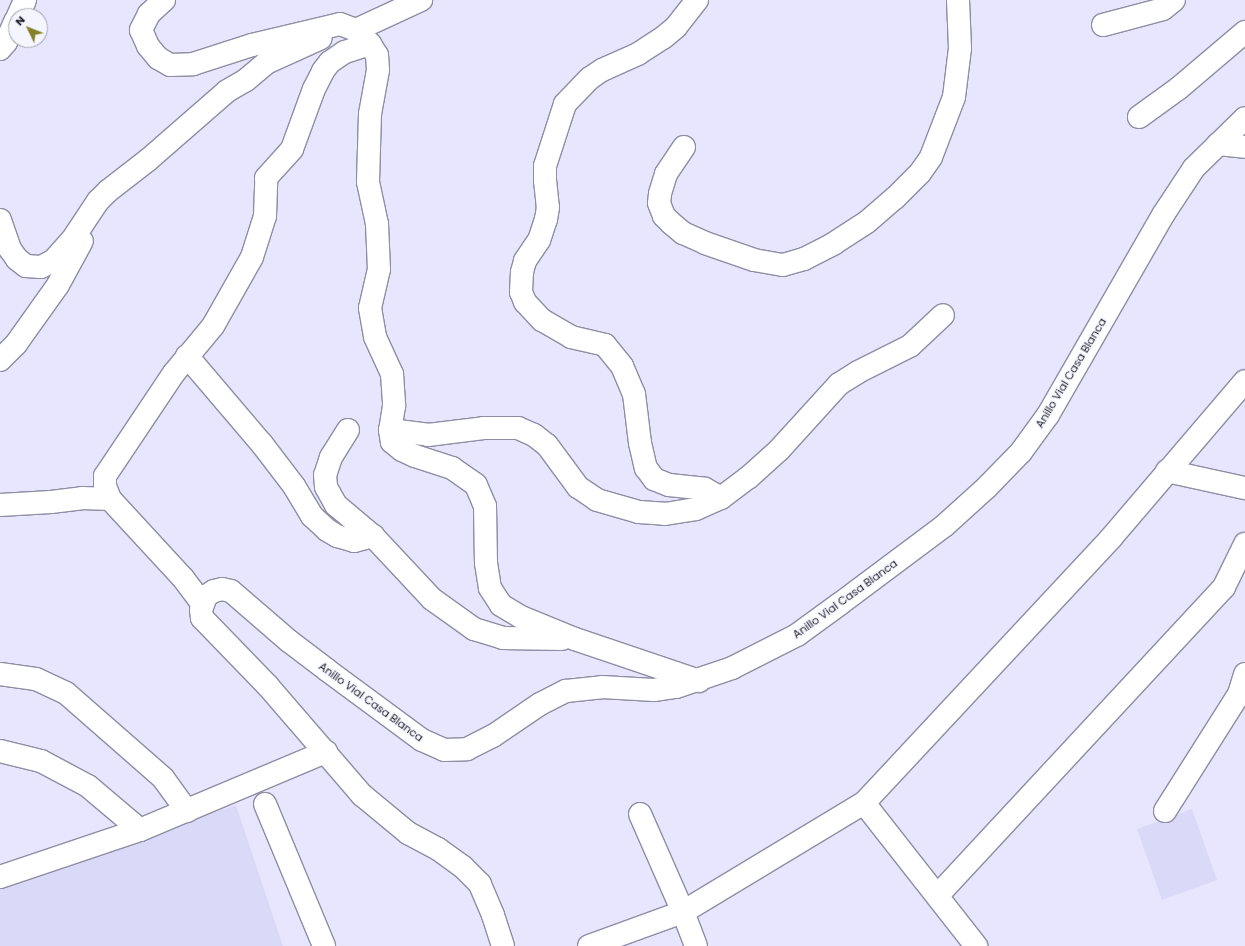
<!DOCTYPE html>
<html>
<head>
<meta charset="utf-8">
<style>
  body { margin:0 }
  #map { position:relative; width:1245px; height:946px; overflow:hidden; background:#e7e6fe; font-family:Poppins,sans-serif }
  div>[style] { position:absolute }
  .built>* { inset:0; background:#dad9f8 }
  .roads { filter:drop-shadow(1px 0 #8e8da3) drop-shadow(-1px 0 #8e8da3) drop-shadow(0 1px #8e8da3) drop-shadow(0 -1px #8e8da3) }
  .minor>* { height:22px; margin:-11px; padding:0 11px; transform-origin:11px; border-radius:11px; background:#fff }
  .major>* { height:22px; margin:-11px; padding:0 11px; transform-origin:11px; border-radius:11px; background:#fff }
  span { translate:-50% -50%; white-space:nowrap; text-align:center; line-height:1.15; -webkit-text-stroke:3px #f5f5ff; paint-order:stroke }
  .street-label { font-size:11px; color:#1e1e26 }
  .north { position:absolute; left:8px; top:8px; width:40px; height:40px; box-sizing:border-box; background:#f5f5ff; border:1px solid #9f9fa8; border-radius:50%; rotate:313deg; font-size:11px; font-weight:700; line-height:16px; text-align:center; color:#1e1e26 }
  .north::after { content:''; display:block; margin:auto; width:14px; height:18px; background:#838027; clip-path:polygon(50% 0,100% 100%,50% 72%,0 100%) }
</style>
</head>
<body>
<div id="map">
  <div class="built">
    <div style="clip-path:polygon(236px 805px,283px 946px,0 946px,0 885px)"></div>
    <div style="clip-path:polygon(1192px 809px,1217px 880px,1162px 900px,1137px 829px)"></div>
  </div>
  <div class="roads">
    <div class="minor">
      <div style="left:164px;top:0;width:21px;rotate:137deg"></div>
      <div style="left:149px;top:14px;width:18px;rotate:117deg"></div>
      <div style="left:141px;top:30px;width:17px;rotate:66deg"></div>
      <div style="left:148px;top:46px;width:16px;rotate:50deg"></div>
      <div style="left:158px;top:58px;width:14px;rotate:30deg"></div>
      <div style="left:170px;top:65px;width:23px;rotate:-2deg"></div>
      <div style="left:193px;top:64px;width:62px;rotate:-17.9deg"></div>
      <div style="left:252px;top:45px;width:90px;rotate:-13.4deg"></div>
      <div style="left:340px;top:24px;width:17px;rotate:21deg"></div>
      <div style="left:356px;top:30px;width:20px;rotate:45deg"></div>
      <div style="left:370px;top:44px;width:13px;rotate:58deg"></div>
      <div style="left:377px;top:55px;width:15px;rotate:86deg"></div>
      <div style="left:378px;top:70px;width:45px;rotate:100.3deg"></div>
      <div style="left:370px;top:114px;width:68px;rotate:91.7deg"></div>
      <div style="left:368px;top:182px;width:43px;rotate:77.9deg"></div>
      <div style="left:377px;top:224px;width:45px;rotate:87.5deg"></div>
      <div style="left:379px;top:269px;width:40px;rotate:103deg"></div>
      <div style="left:370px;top:308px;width:29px;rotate:80deg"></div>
      <div style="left:375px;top:337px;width:41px;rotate:65.3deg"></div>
      <div style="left:392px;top:374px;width:32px;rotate:86deg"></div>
      <div style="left:394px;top:406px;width:24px;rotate:99deg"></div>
      <div style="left:390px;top:430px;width:12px;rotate:81deg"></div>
      <div style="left:392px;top:442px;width:13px;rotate:39deg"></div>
      <div style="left:402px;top:450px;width:14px;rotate:25deg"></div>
      <div style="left:415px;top:456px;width:39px;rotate:18deg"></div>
      <div style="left:452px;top:468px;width:29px;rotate:35deg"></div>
      <div style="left:476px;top:485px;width:23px;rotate:67deg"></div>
      <div style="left:485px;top:506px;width:57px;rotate:89deg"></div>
      <div style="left:486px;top:563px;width:25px;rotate:81deg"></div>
      <div style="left:490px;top:588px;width:20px;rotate:57deg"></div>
      <div style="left:501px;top:605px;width:23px;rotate:31deg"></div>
      <div style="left:521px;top:617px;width:58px;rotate:22.2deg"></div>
      <div style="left:575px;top:639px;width:131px;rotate:18.7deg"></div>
      <div style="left:697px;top:0;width:34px;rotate:128deg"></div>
      <div style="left:676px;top:27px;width:16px;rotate:140deg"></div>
      <div style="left:664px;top:37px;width:31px;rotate:147deg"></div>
      <div style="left:638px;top:54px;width:39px;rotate:156deg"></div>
      <div style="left:602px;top:70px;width:14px;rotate:146deg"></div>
      <div style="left:590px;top:78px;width:36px;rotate:134deg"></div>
      <div style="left:565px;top:104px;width:65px;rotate:107.9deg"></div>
      <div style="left:545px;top:166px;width:14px;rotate:90deg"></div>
      <div style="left:545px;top:180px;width:27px;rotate:84deg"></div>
      <div style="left:548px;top:207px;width:12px;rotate:99deg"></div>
      <div style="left:546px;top:219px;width:22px;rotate:108deg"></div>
      <div style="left:539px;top:240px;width:25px;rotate:124deg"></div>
      <div style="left:525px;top:261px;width:11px;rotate:105deg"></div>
      <div style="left:522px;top:272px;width:20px;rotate:93deg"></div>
      <div style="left:521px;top:292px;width:11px;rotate:68deg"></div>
      <div style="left:525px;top:302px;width:25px;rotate:47deg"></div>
      <div style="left:542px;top:320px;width:34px;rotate:30deg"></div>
      <div style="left:571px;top:337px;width:35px;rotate:13deg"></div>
      <div style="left:605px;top:345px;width:27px;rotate:51deg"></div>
      <div style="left:622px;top:366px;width:30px;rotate:67deg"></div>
      <div style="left:634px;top:394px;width:49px;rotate:83deg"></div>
      <div style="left:640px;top:443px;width:26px;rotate:77deg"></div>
      <div style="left:646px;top:468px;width:14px;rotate:54deg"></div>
      <div style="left:654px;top:479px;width:16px;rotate:22deg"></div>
      <div style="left:669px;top:485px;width:36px;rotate:6deg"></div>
      <div style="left:705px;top:489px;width:18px;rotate:29deg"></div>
      <div style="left:18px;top:16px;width:17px;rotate:-66deg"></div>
      <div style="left:1103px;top:25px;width:62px;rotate:-14.9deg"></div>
      <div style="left:1163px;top:9px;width:14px;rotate:-39deg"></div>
      <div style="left:356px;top:30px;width:72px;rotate:-24.8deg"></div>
      <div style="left:0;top:49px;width:9px;rotate:-49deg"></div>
      <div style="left:6px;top:42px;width:24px;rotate:-66deg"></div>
      <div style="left:1139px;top:117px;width:49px;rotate:-35.9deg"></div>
      <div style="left:1179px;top:88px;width:87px;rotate:-40.3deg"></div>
      <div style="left:1218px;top:144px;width:27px;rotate:6deg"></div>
      <div style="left:684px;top:147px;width:32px;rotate:124deg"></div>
      <div style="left:666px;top:174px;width:21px;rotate:107deg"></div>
      <div style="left:660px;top:194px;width:9px;rotate:96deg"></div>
      <div style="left:659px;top:203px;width:14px;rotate:69deg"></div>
      <div style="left:664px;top:216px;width:10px;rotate:45deg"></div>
      <div style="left:671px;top:223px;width:16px;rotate:40deg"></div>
      <div style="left:683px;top:233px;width:24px;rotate:24deg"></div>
      <div style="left:705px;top:243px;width:52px;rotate:19.1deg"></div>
      <div style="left:754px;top:260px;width:29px;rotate:10deg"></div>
      <div style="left:783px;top:265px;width:22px;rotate:-16deg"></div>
      <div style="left:804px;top:259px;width:33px;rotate:-27deg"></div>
      <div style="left:833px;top:244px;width:40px;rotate:-32.9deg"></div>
      <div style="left:867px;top:222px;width:37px;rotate:-41deg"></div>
      <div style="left:895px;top:198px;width:35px;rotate:-45deg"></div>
      <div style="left:920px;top:173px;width:19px;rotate:-55deg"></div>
      <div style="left:931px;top:157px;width:64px;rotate:-69deg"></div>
      <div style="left:954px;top:97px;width:49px;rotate:-83deg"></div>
      <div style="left:960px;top:48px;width:48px;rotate:-92.4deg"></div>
      <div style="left:0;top:220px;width:31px;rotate:71deg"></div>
      <div style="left:10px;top:249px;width:12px;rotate:55deg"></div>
      <div style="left:17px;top:259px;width:11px;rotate:38deg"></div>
      <div style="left:26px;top:266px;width:15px;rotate:4deg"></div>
      <div style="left:41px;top:267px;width:13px;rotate:-27deg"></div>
      <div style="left:53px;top:261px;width:28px;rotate:-48deg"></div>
      <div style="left:72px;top:240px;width:47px;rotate:-56.3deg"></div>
      <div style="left:98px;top:201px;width:14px;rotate:-45deg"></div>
      <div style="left:108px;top:191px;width:51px;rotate:-37.8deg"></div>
      <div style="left:148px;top:160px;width:105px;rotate:-41.1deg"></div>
      <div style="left:227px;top:91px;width:22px;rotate:-30deg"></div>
      <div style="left:246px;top:80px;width:26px;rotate:-40deg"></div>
      <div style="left:266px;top:63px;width:60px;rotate:-24.4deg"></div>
      <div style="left:187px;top:356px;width:116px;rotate:49.6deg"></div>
      <div style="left:262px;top:444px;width:53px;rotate:52.7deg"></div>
      <div style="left:294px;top:486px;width:35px;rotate:59deg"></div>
      <div style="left:312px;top:516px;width:21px;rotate:43deg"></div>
      <div style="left:327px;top:530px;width:12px;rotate:31deg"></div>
      <div style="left:337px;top:536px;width:18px;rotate:16deg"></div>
      <div style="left:354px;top:541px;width:20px;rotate:-15deg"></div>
      <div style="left:0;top:360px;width:23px;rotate:-45deg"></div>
      <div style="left:16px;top:344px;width:72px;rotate:-54.6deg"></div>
      <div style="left:58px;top:285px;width:50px;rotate:-61.4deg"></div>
      <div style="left:348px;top:430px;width:32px;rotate:122deg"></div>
      <div style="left:331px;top:457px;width:19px;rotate:108deg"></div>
      <div style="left:325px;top:475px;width:12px;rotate:85deg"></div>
      <div style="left:326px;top:487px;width:21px;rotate:61deg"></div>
      <div style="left:336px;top:505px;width:48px;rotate:40deg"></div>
      <div style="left:373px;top:536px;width:86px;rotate:46.9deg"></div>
      <div style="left:432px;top:599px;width:52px;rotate:35.5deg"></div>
      <div style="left:474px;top:629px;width:30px;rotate:17deg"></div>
      <div style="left:503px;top:638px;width:59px;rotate:1deg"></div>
      <div style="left:390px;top:430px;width:38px;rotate:7deg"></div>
      <div style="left:428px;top:435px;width:56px;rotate:-7.1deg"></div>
      <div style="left:484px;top:428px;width:34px"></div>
      <div style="left:518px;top:428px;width:17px;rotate:24deg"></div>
      <div style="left:534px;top:435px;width:16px;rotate:38deg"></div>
      <div style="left:547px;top:445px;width:52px;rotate:53.6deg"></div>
      <div style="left:578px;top:487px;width:23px;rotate:34deg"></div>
      <div style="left:597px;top:500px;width:44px;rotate:15.9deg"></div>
      <div style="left:639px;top:512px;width:26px;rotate:4deg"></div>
      <div style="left:665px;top:514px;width:31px;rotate:-9deg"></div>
      <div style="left:696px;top:509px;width:27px;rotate:-24deg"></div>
      <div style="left:721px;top:498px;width:34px;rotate:-37deg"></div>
      <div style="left:748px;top:478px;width:42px;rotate:-42.1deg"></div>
      <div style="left:779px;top:450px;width:89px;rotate:-47.7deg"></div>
      <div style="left:839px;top:384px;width:22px;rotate:-32deg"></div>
      <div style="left:858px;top:372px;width:58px;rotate:-26.6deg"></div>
      <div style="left:910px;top:346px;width:45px;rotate:-43.2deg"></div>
      <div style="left:1167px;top:471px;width:80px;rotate:12.3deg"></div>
      <div style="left:110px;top:499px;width:14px;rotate:-111deg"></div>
      <div style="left:105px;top:486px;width:10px;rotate:-90deg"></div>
      <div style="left:105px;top:476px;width:124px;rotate:-56.2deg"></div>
      <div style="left:174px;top:373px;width:61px;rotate:-50.3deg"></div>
      <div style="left:213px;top:326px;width:79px;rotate:-60.5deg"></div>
      <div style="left:252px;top:257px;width:43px;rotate:-72.4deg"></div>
      <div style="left:265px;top:216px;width:38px;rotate:-88deg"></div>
      <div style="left:266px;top:178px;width:39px;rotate:-48deg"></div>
      <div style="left:292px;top:149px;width:64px;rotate:-69.9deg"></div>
      <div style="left:314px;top:89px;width:20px;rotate:-63deg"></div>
      <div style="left:323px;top:71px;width:11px;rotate:-52deg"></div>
      <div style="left:330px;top:62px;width:18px;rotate:-34deg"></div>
      <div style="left:345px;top:52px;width:26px;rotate:-18deg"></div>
      <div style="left:0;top:505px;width:51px;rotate:-3.4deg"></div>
      <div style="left:51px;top:502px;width:31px;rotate:-7deg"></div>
      <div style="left:82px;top:498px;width:28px;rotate:2deg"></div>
      <div style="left:110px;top:499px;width:108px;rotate:47.3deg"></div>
      <div style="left:183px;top:578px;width:31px;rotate:53deg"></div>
      <div style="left:0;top:674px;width:36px;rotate:8deg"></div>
      <div style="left:36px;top:679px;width:33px;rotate:25deg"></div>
      <div style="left:66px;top:693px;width:129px;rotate:41.2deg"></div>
      <div style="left:163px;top:778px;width:41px;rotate:54deg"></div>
      <div style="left:0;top:751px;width:42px;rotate:13.7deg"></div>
      <div style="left:41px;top:761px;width:53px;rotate:28deg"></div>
      <div style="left:88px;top:786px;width:68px;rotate:40.2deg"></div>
      <div style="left:864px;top:803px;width:182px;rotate:51.9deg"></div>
      <div style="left:265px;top:804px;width:154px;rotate:67.4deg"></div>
      <div style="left:1165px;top:811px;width:138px;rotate:-57.7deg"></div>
      <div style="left:1239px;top:694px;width:21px;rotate:-73deg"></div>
      <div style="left:640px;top:814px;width:107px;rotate:66.3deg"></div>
      <div style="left:683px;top:912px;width:36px;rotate:69deg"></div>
      <div style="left:0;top:877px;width:148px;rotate:-18.6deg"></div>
      <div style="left:140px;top:830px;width:202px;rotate:-22.8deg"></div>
      <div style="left:938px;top:895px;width:420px;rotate:-47.1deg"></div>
      <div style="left:1224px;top:587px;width:48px;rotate:-64deg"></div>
      <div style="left:589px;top:946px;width:100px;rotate:-19.9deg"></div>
      <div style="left:683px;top:912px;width:211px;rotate:-31.1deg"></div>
      <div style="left:864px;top:803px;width:362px;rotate:-47deg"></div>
      <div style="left:1111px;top:538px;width:206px;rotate:-49.5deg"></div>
    </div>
    <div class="major">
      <div style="left:503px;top:946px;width:33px;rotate:-108deg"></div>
      <div style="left:493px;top:915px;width:34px;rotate:-113deg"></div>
      <div style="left:480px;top:884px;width:24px;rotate:-135deg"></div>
      <div style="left:463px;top:867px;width:31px;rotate:-144deg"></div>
      <div style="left:438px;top:849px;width:34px;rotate:-152deg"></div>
      <div style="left:408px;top:833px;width:60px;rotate:-140.4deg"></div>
      <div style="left:362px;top:795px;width:144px;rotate:-130.8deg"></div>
      <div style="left:268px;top:686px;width:95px;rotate:-134.1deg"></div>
      <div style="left:202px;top:618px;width:8px;rotate:-97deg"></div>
      <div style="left:201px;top:610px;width:15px;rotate:-70deg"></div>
      <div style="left:206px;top:596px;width:9px;rotate:-32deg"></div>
      <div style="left:214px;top:591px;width:8px;rotate:-14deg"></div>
      <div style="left:222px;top:589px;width:9px;rotate:13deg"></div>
      <div style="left:231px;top:591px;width:77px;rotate:40.8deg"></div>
      <div style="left:289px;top:641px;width:48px;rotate:37.3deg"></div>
      <div style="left:327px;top:670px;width:118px;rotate:36.4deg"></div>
      <div style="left:422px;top:740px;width:24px;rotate:24deg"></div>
      <div style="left:444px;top:750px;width:23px;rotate:-2deg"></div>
      <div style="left:467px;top:749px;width:29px;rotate:-27deg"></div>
      <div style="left:493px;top:736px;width:57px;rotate:-34.2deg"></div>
      <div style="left:540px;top:704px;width:29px;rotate:-27deg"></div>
      <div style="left:566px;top:691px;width:36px;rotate:-6deg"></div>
      <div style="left:602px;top:687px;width:52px;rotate:3.3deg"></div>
      <div style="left:654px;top:690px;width:22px;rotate:-8deg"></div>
      <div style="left:676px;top:687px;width:59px;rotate:-18.7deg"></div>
      <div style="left:732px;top:668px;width:73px;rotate:-26.9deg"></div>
      <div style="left:797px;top:635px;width:54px;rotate:-36deg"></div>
      <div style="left:841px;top:603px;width:129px;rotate:-36.8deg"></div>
      <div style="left:944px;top:526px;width:58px;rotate:-42.2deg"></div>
      <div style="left:987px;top:487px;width:49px;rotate:-45.8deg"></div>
      <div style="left:1021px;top:452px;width:46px;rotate:-53.9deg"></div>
      <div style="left:1048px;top:415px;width:231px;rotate:-60.1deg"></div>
      <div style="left:1163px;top:215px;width:56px;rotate:-56.6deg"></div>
      <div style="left:1194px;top:168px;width:71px;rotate:-44.4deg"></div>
    </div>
  </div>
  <div class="street-label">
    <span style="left:1071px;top:373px;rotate:-59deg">Anillo Vial Casa Blanca</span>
    <span style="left:845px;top:599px;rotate:-36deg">Anillo Vial Casa Blanca</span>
    <span style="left:371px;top:702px;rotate:36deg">Anillo Vial Casa Blanca</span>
  </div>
  <div class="north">N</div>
</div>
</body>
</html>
